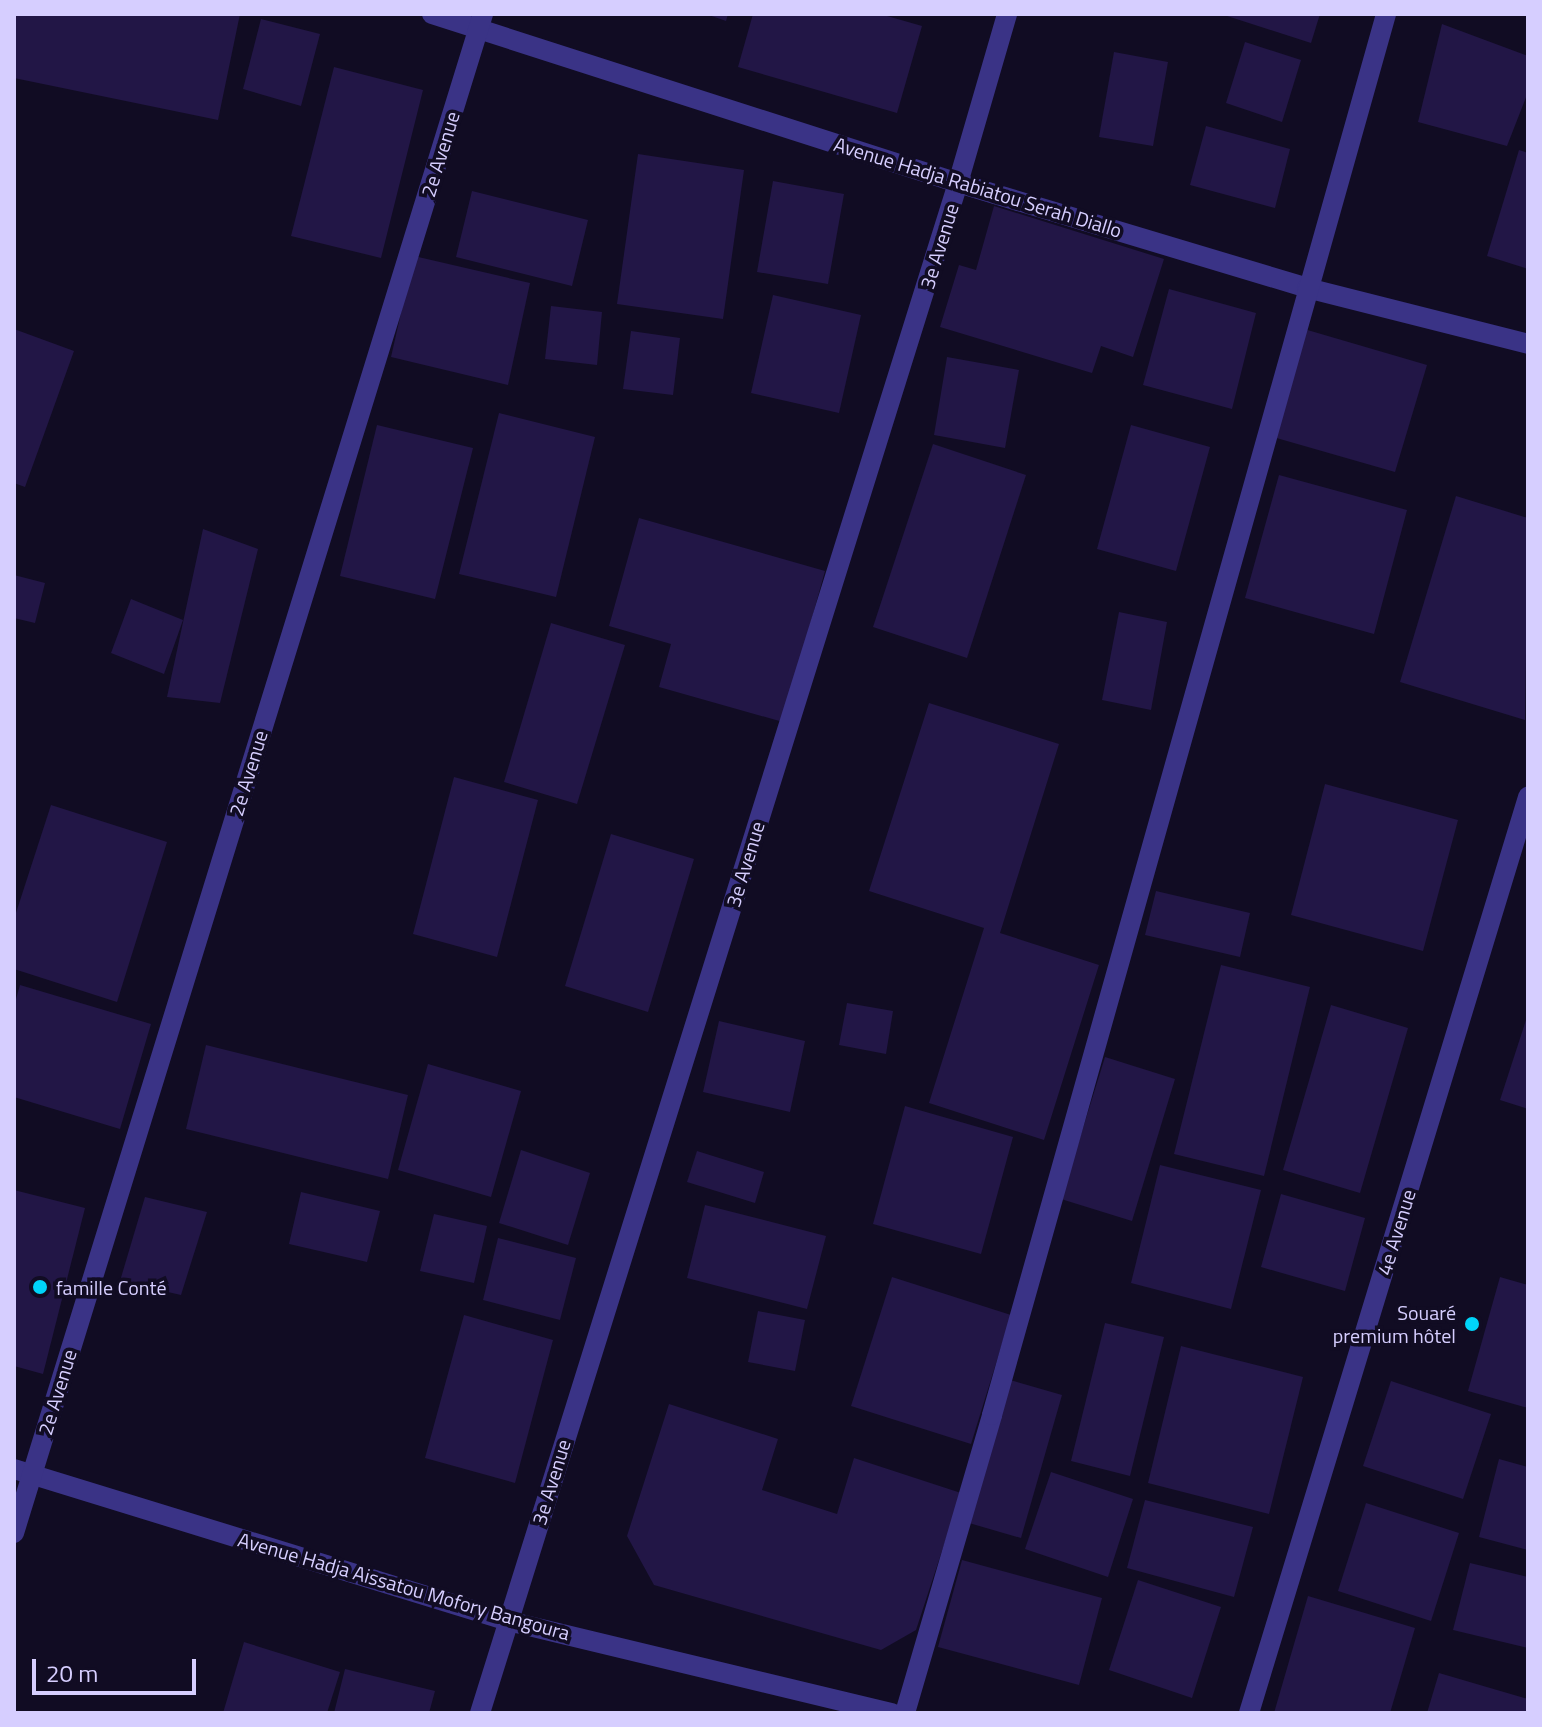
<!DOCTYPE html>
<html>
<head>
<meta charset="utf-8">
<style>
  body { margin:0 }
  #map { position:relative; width:1542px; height:1727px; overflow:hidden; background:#110c23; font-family:"Titillium Web",sans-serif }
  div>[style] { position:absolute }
  .building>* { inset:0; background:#221646 }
  .street>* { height:20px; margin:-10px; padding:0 10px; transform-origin:10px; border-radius:10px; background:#3a3386 }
  .dots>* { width:22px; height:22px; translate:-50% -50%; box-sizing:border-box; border:4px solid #110c23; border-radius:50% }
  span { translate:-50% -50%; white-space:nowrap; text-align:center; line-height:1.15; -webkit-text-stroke:7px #110c23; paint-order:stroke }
  .street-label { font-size:20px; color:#d6ceff }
  .poi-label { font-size:20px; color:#d6ceff }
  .left { translate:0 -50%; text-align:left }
  .right { translate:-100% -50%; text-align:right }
  .frame { position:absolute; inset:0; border:16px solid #d6ceff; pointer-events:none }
  .scale { position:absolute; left:32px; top:1659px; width:164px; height:36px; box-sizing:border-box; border:4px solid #d6ceff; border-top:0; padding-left:10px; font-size:24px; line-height:28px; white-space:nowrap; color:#d6ceff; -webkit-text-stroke:6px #110c23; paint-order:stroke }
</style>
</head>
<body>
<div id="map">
  <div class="building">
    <div style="clip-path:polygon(14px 14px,240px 14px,218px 120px,14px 78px)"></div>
    <div style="clip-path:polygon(706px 14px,728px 14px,726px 21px)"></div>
    <div style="clip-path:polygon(753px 14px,880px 14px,922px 26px,897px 113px,738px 67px)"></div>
    <div style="clip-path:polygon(1221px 14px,1320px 14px,1311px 43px)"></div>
    <div style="clip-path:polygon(261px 19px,320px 34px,301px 106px,243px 89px)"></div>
    <div style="clip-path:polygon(1442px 24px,1528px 56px,1528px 92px,1507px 146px,1418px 122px)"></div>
    <div style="clip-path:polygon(1245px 42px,1301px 60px,1282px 122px,1226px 103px)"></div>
    <div style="clip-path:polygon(1114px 52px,1168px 62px,1153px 146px,1099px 137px)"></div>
    <div style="clip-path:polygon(334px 67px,423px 90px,381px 258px,291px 236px)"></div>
    <div style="clip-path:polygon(1206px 126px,1290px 149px,1275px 208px,1190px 185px)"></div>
    <div style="clip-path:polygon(1519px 150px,1528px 153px,1528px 269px,1487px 256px)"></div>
    <div style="clip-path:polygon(638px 154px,744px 170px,723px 319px,617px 304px)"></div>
    <div style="clip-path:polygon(773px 181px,844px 194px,828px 284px,757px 272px)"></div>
    <div style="clip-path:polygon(472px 191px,588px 220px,572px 286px,456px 257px)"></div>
    <div style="clip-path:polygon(994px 206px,1164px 259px,1133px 357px,1101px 346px,1092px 373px,940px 327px,959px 265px,976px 270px)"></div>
    <div style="clip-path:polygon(414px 256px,530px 283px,508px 385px,391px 357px)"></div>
    <div style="clip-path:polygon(1169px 289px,1256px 313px,1232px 409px,1143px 385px)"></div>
    <div style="clip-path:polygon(773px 295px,861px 315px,839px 413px,751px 393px)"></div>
    <div style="clip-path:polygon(551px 306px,602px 312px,597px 365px,545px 359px)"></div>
    <div style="clip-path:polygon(14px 329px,74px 351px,25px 487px,14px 483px)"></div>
    <div style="clip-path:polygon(1304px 329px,1427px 365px,1395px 472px,1273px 437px)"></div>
    <div style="clip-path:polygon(631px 331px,680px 338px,673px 395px,623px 389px)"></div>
    <div style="clip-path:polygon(947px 357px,1019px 370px,1005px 448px,934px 435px)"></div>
    <div style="clip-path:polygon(499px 413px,595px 437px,556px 597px,459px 574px)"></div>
    <div style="clip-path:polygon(377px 425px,473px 448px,435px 599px,340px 576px)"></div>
    <div style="clip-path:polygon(1131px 425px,1210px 447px,1176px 571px,1097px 549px)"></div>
    <div style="clip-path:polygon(933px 444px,1026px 475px,967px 658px,873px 627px)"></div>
    <div style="clip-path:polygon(1279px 475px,1407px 510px,1374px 634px,1245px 598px)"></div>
    <div style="clip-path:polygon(1456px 496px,1528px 518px,1525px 720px,1400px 682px)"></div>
    <div style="clip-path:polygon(639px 518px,825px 571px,783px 722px,659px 687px,671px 644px,609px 626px)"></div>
    <div style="clip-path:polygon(203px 529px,258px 549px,220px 703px,167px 697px)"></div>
    <div style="clip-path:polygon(14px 575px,45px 583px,35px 623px,14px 618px)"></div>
    <div style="clip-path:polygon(131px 599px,183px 620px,164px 674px,111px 653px)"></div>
    <div style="clip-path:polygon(1119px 612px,1167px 622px,1151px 710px,1102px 700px)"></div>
    <div style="clip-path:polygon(551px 623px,625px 645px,577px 804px,504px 782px)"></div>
    <div style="clip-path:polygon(929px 703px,1059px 744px,1000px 933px,1099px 965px,1044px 1140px,929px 1103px,984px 928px,869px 891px)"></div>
    <div style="clip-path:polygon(454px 777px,538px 800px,497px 957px,413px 934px)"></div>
    <div style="clip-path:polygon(1325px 784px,1458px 820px,1423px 951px,1291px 915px)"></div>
    <div style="clip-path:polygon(51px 805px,167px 842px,117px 1002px,14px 969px,14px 919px)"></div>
    <div style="clip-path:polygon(611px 834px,694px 859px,648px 1012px,565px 986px)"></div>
    <div style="clip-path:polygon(1156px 891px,1250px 913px,1240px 957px,1145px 935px)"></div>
    <div style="clip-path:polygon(1221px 965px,1310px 987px,1264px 1176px,1174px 1154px)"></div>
    <div style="clip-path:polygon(20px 985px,151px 1024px,120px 1129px,14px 1097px,14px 1006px)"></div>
    <div style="clip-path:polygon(847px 1003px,893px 1011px,886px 1054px,839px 1045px)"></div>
    <div style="clip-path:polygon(1331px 1005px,1408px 1028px,1360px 1193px,1283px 1170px)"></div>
    <div style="clip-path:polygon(1527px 1017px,1528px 1017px,1528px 1109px,1500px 1100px)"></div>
    <div style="clip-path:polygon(719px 1021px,805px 1041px,790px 1112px,703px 1092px)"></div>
    <div style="clip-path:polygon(206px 1045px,408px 1095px,388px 1179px,186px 1129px)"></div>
    <div style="clip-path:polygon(1105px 1057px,1175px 1079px,1132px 1221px,1061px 1199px)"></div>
    <div style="clip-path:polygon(428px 1064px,521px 1091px,491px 1197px,398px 1170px)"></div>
    <div style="clip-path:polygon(905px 1106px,1013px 1137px,981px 1254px,873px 1224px)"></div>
    <div style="clip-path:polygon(521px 1150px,590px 1173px,568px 1245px,499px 1223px)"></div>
    <div style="clip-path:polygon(697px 1151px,764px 1172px,755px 1203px,687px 1182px)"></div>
    <div style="clip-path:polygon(1160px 1165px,1261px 1190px,1231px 1309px,1131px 1283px)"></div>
    <div style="clip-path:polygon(14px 1190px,85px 1208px,43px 1374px,14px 1366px)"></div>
    <div style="clip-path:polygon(301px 1192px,380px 1211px,367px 1262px,289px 1244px)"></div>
    <div style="clip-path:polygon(1281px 1194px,1365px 1218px,1345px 1291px,1261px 1267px)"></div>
    <div style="clip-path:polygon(145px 1197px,207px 1212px,181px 1295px,120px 1281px)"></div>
    <div style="clip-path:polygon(705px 1205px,826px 1236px,807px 1309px,687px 1278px)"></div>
    <div style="clip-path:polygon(434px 1214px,487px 1226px,474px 1283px,420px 1271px)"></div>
    <div style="clip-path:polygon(498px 1238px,576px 1258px,560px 1320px,483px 1300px)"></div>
    <div style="clip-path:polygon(892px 1277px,1011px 1315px,971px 1444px,851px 1406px)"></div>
    <div style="clip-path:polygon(1500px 1277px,1528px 1285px,1528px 1408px,1468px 1391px)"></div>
    <div style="clip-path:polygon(758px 1311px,805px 1320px,795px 1371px,748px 1362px)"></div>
    <div style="clip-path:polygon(464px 1315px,553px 1340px,515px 1483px,425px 1458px)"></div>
    <div style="clip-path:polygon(1105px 1323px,1164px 1337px,1130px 1476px,1071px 1461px)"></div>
    <div style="clip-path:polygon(1181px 1346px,1303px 1377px,1269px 1514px,1148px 1483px)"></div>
    <div style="clip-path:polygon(1010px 1380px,1062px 1395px,1021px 1538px,969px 1523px)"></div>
    <div style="clip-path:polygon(1391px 1381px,1491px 1414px,1463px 1499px,1363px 1466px)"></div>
    <div style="clip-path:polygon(669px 1404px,778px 1439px,762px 1490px,837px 1514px,854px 1458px,961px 1493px,916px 1630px,881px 1650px,654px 1585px,627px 1536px)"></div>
    <div style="clip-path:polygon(1499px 1459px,1528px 1467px,1528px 1550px,1479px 1537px)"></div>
    <div style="clip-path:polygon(1051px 1472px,1133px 1499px,1108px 1577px,1025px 1549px)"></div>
    <div style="clip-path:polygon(1145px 1500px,1253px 1527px,1234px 1597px,1127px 1568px)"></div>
    <div style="clip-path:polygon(1366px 1503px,1459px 1533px,1431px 1621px,1338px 1591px)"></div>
    <div style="clip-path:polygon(962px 1560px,1102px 1598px,1079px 1685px,938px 1647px)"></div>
    <div style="clip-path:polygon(1470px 1563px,1528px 1577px,1528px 1648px,1453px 1630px)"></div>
    <div style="clip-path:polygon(1138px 1580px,1221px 1607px,1192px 1698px,1109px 1670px)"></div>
    <div style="clip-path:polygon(1308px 1596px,1415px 1628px,1390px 1713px,1274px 1713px)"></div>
    <div style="clip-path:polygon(244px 1642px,340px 1672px,327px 1713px,223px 1713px)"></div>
    <div style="clip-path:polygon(345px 1669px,435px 1691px,429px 1713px,334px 1713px)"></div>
    <div style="clip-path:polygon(1439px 1673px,1528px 1699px,1528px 1713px,1427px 1713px)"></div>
  </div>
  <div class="street">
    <div style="left:432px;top:14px;width:552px;rotate:17.81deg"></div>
    <div style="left:958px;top:183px;width:364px;rotate:16.7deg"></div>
    <div style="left:1307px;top:288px;width:228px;rotate:14.2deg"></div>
    <div style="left:14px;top:1469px;width:517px;rotate:17.1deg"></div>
    <div style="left:508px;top:1621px;width:395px;rotate:13.5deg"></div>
    <div style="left:14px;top:1533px;width:1590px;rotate:-72.84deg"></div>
    <div style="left:480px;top:1713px;width:1603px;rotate:-72.65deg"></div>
    <div style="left:958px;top:183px;width:176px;rotate:-73.8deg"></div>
    <div style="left:905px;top:1713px;width:310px;rotate:-73.7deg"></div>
    <div style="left:992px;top:1415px;width:1455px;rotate:-74.29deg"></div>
    <div style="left:1249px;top:1713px;width:958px;rotate:-73.06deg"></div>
  </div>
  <div class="dots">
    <div style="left:40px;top:1287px;background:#00d4f9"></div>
    <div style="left:1472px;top:1324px;background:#00d4f9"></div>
  </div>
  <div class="street-label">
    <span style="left:440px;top:154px;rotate:-73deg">2e Avenue</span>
    <span style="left:978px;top:187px;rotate:17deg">Avenue Hadja Rabiatou Serah Diallo</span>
    <span style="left:939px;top:246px;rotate:-73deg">3e Avenue</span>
    <span style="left:248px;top:773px;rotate:-73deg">2e Avenue</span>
    <span style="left:745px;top:864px;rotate:-73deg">3e Avenue</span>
    <span style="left:1396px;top:1232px;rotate:-73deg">4e Avenue</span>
    <span style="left:57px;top:1392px;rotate:-73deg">2e Avenue</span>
    <span style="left:551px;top:1482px;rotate:-73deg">3e Avenue</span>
    <span style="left:404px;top:1586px;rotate:16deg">Avenue Hadja Aissatou Mofory Bangoura</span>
  </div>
  <div class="poi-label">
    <span class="left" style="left:56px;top:1287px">famille Conté</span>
    <span class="right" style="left:1456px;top:1324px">Souaré<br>premium hôtel</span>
  </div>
  <div class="frame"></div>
  <div class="scale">20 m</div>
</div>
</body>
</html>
